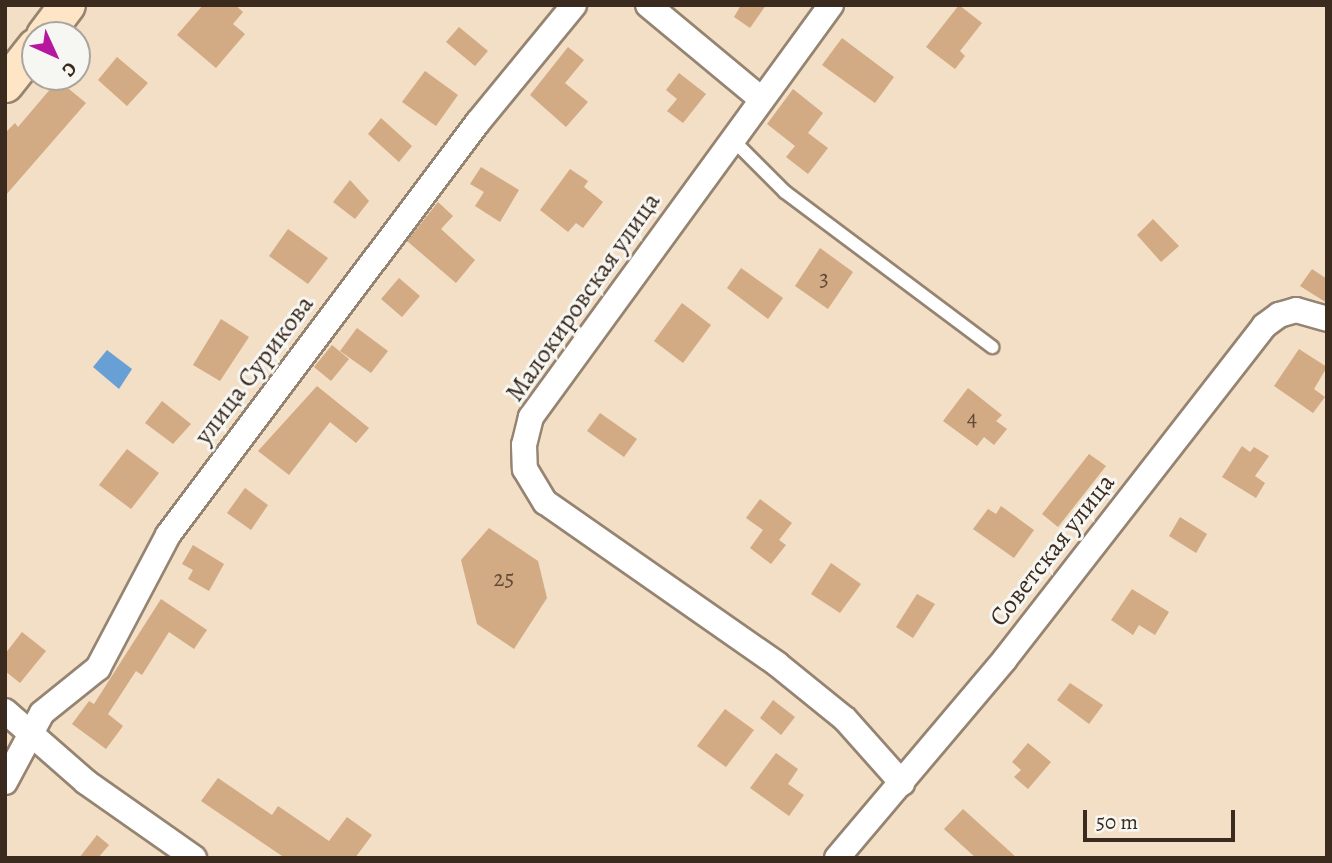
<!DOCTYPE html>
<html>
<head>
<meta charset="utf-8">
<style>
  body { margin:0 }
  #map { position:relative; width:1332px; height:863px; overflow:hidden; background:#f2dfc5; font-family:Alegreya,serif }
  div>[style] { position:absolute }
  .water>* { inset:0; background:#68a0d6 }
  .building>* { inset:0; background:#d2aa83 }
  .roads { filter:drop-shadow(2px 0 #968472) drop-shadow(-2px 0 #968472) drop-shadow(0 2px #968472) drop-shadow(0 -2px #968472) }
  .lane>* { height:12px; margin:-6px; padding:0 6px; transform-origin:6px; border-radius:6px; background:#fff }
  .street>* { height:24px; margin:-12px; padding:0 12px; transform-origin:12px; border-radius:12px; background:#fff }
  .secondary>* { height:35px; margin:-17.5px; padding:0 17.5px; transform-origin:17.5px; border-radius:17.5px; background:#fde5c5 }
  span { translate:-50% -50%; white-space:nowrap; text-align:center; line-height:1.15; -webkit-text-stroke:6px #f6f6f2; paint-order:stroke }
  .number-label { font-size:23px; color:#614a37 }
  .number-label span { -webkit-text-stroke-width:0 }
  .street-label { font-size:26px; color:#3b2a1e }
  .frame { position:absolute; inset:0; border:7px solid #3b2a1e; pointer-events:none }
  .north { position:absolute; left:21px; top:21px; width:70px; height:70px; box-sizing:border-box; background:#f6f6f2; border:2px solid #aba49d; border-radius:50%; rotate:135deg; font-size:19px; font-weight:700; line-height:28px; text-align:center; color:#3b2a1e }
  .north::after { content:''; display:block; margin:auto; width:24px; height:32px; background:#b5179e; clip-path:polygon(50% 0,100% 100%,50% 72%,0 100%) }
  .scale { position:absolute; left:1083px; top:810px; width:152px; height:32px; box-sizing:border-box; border:4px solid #3b2a1e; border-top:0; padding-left:9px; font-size:21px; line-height:24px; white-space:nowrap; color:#3b2a1e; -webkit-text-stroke:5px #f6f6f2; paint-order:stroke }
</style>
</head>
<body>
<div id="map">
  <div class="water">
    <div style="clip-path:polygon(107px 350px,132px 369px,119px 389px,93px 367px)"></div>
  </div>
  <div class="building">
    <div style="clip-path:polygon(203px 5px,235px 5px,243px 12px,233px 24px,245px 34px,216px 68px,177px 35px)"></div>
    <div style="clip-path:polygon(741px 5px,766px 5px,750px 28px,734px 17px)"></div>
    <div style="clip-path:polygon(959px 5px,982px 23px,960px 51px,965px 56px,955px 69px,926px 47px)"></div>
    <div style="clip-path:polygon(459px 27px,488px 51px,475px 66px,446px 42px)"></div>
    <div style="clip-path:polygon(842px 38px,894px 77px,875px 103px,822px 65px)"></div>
    <div style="clip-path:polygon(568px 47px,584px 60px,565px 83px,588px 102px,566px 127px,530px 95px)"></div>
    <div style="clip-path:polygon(117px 57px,148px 83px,127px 106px,98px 80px)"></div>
    <div style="clip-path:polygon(425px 71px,458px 95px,436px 126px,402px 102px)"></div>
    <div style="clip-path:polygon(679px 73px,706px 94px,683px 123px,667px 111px,677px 99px,666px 90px)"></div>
    <div style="clip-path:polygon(58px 80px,86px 103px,5px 196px,5px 133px,15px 123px,18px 127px)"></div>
    <div style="clip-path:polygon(793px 89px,823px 113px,808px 133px,828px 148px,808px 174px,786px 157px,795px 146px,767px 124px)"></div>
    <div style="clip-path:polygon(381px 118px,412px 146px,399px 162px,368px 134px)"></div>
    <div style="clip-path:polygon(481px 167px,519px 190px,500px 222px,475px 206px,484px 192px,470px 184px)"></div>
    <div style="clip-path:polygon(570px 169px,588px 181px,584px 187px,603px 202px,583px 228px,576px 223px,568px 232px,540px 210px)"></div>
    <div style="clip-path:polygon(350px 180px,369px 201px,355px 219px,333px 202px)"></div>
    <div style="clip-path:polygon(438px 202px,453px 216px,441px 229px,475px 260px,456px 283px,407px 241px)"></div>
    <div style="clip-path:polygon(1153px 219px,1179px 246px,1161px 262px,1137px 235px)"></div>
    <div style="clip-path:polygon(288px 229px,328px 258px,308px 284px,269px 256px)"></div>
    <div style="clip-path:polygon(820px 248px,853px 272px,828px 309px,795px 286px)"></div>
    <div style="clip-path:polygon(741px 268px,783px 298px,768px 319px,727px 288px)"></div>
    <div style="clip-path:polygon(1312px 269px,1327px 279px,1327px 303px,1300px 286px)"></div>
    <div style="clip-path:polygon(399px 278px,420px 296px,402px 317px,381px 299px)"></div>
    <div style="clip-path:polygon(682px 303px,711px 325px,683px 363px,654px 341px)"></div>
    <div style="clip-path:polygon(221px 319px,249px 337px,220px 381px,193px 365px)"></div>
    <div style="clip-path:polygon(357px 328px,388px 351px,371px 373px,340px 351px)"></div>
    <div style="clip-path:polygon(332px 345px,349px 359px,331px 381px,314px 367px)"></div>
    <div style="clip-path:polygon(1299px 349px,1327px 367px,1314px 389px,1325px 397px,1313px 413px,1274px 386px)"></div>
    <div style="clip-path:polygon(317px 386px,369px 428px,356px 443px,330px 422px,289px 475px,258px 451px)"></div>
    <div style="clip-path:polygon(968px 388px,1002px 415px,996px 421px,1007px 429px,994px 445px,984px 437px,977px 446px,943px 421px)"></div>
    <div style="clip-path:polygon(162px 401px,191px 424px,173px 444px,145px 423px)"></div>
    <div style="clip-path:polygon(600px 413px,637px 439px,624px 457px,587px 431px)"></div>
    <div style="clip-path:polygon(1242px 446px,1250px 452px,1254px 447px,1269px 456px,1255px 476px,1265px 483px,1256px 498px,1222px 477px)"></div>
    <div style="clip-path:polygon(127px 449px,159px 473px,131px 509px,99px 485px)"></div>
    <div style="clip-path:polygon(1089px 454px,1106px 466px,1058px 527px,1042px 514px)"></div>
    <div style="clip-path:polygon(245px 488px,268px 505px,251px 530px,227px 513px)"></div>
    <div style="clip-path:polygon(760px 499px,792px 523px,779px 540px,786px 545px,771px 564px,750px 548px,763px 530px,746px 518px)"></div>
    <div style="clip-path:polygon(1001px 506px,1034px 530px,1014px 558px,973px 529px,988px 509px,996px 514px)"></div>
    <div style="clip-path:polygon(1180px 517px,1207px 534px,1196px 553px,1169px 536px)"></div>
    <div style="clip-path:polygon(489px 528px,538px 561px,547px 598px,514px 649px,477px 624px,461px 560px)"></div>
    <div style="clip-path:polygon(193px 545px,224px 564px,209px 591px,188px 579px,193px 570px,182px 564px)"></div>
    <div style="clip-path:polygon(831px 563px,861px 584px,840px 613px,811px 594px)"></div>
    <div style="clip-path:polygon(1132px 589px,1169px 612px,1155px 635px,1139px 625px,1133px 635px,1111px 620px)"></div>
    <div style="clip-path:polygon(917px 594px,935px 604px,913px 638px,896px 627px)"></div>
    <div style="clip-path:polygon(161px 599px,207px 630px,194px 649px,169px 632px,142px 675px,136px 671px,108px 714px,123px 726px,106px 749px,72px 724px,89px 701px,94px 704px)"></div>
    <div style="clip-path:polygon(22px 632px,46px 651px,20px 683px,5px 671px,5px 654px)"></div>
    <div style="clip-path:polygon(1070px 683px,1103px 705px,1089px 724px,1057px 700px)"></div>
    <div style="clip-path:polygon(773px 700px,795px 717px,781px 735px,760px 718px)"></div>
    <div style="clip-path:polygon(725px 709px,754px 730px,726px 767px,697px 746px)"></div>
    <div style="clip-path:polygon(1028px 743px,1051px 762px,1028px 789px,1014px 777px,1021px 770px,1012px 762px)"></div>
    <div style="clip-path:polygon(776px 753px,798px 769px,788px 784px,804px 795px,789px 816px,750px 788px)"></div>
    <div style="clip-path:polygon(218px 778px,272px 815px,278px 806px,329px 841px,347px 817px,372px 835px,355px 858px,285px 858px,201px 801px)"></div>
    <div style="clip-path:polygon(963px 809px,1017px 858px,976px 858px,944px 829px)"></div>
    <div style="clip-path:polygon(97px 835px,109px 845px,98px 858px,79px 858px)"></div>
  </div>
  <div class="roads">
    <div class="lane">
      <div style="left:732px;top:139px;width:75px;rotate:45deg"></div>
      <div style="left:785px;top:192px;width:259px;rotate:36.8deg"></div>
    </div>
    <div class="street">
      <div style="left:648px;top:5px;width:146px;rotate:39.7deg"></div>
      <div style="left:831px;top:5px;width:510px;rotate:126.06deg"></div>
      <div style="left:531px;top:417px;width:29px;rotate:104deg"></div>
      <div style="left:524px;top:445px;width:24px;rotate:88deg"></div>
      <div style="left:525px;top:469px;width:39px;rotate:59deg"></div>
      <div style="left:545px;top:502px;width:283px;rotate:34.9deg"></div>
      <div style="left:777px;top:664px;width:87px;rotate:39deg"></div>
      <div style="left:845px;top:719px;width:86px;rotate:48.3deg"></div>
      <div style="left:5px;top:711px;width:108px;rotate:41.2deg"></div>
      <div style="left:86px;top:782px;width:132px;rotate:35.1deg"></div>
      <div style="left:5px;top:782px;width:78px;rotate:-61.8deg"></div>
      <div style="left:42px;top:713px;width:72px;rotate:-38.8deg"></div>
      <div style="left:98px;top:668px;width:150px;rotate:-62.2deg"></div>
      <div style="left:168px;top:535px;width:516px;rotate:-53.11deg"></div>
      <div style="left:478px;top:122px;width:151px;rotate:-50.6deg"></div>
      <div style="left:837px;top:858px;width:260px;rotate:-49.8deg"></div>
      <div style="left:1005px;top:659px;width:422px;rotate:-52.1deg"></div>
      <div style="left:1264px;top:326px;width:19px;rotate:-36deg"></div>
      <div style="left:1279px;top:315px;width:18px;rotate:-16deg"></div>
      <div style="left:1296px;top:310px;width:32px;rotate:16deg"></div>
    </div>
    <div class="secondary">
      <div style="left:44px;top:35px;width:38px;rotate:-53deg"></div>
      <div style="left:5px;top:84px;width:48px;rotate:-51.7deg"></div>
    </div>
  </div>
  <div class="number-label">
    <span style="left:824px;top:279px">3</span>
    <span style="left:972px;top:418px">4</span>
    <span style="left:504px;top:579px">25</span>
  </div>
  <div class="street-label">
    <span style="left:583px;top:297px;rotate:-55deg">Малокировская улица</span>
    <span style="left:254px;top:370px;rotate:-53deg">улица Сурикова</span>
    <span style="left:1052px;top:550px;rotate:-52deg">Советская улица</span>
  </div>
  <div class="frame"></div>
  <div class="north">С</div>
  <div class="scale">50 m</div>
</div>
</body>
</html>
